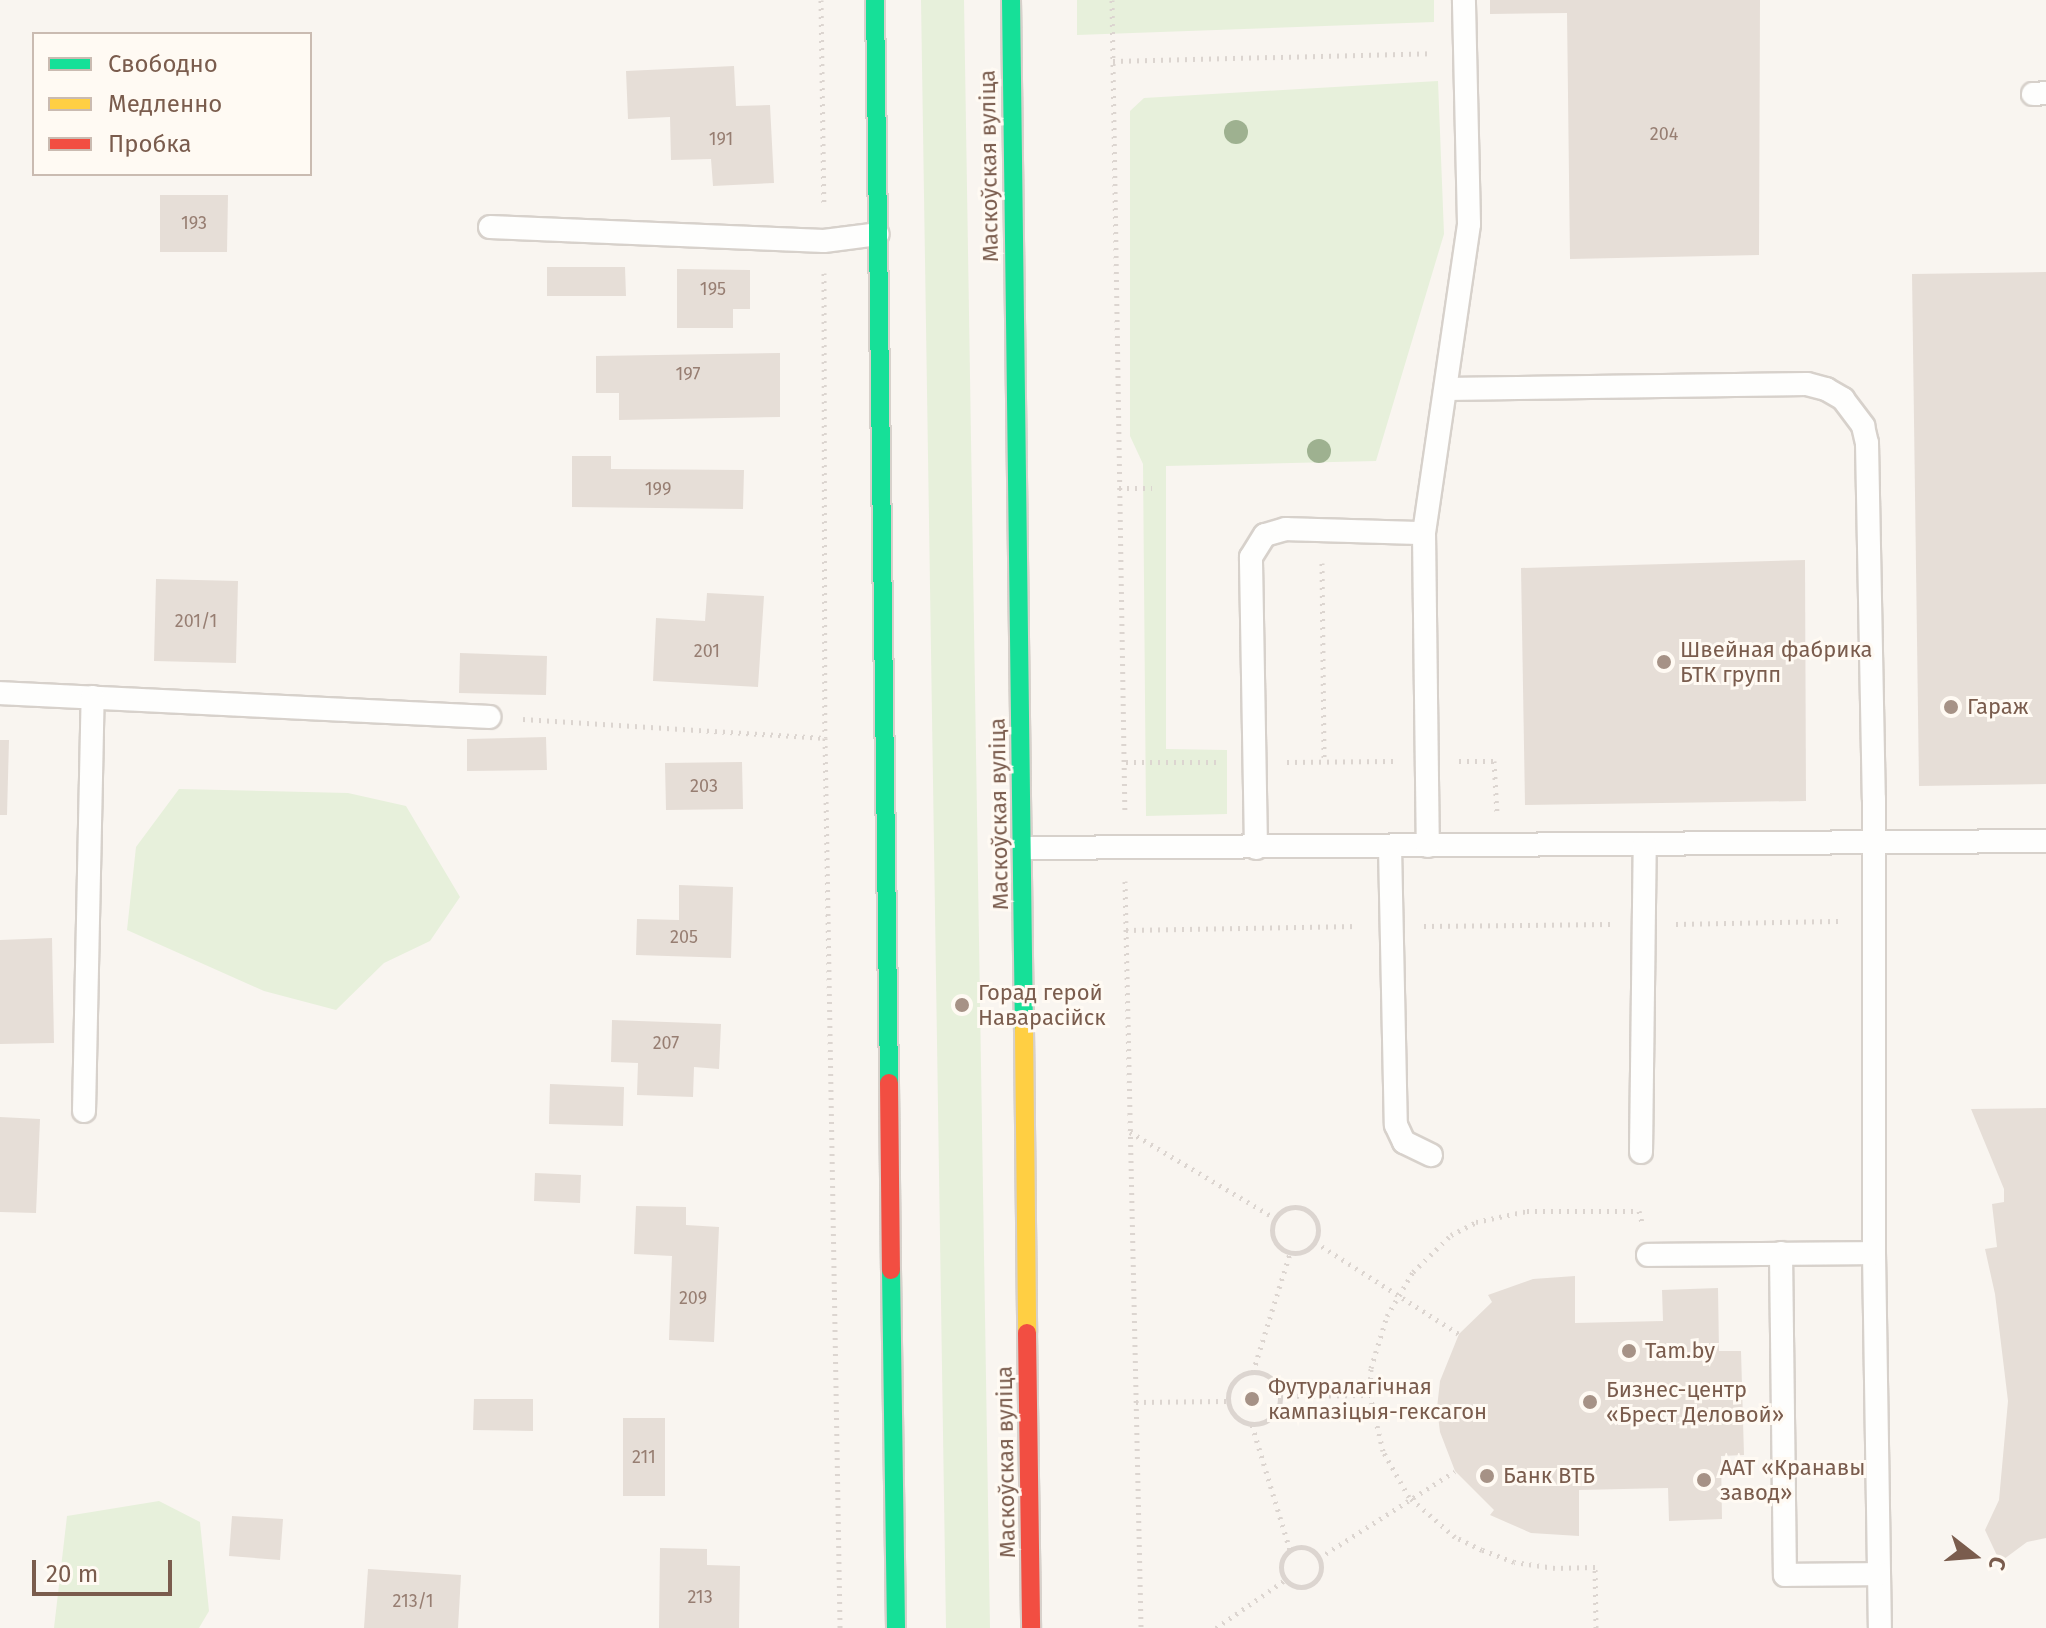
<!DOCTYPE html>
<html>
<head>
<meta charset="utf-8">
<style>
  body { margin:0 }
  #map { position:relative; width:2046px; height:1628px; overflow:hidden; background:#f9f5f0; font-family:"Fira Sans",sans-serif }
  div>[style] { position:absolute }
  .green>* { inset:0; background:#e7f0db }
  .building>* { inset:0; background:#e6ded7 }
  .path>* { height:5px; margin-top:-2.5px; transform-origin:0; background:repeating-linear-gradient(90deg,#dcd5d0 0 2px,transparent 0 8px) }
  .path>.ring { margin:-2.5px; padding:0; box-sizing:content-box; background:none; border:5px solid #dcd5d0; border-radius:50% }
  .roads { filter:drop-shadow(2px 0 #d7d1cb) drop-shadow(-2px 0 #d7d1cb) drop-shadow(0 2px #d7d1cb) drop-shadow(0 -2px #d7d1cb) }
  .lane>* { height:22px; margin:-11px; padding:0 11px; transform-origin:11px; border-radius:11px; background:#fefefd }
  .fast>* { height:18px; margin:-9px; padding:0 9px; transform-origin:9px; border-radius:9px; background:#16e098 }
  .slow>* { height:18px; margin:-9px; padding:0 9px; transform-origin:9px; border-radius:9px; background:#ffcf43 }
  .jam>* { height:18px; margin:-9px; padding:0 9px; transform-origin:9px; border-radius:9px; background:#f24e42 }
  .trees>* { width:24px; height:24px; margin:-12px; border-radius:50%; background:#9eb190 }
  .dots>* { width:22px; height:22px; translate:-50% -50%; box-sizing:border-box; border:4px solid #fffaf3; border-radius:50% }
  span { translate:-50% -50%; white-space:nowrap; text-align:center; line-height:1.15; -webkit-text-stroke:6px #fffaf3; paint-order:stroke }
  .number-label { font-size:18px; color:#977e72 }
  .number-label span { -webkit-text-stroke-width:0 }
  .street-label { font-size:22px; color:#7a5c4d }
  .poi-label { font-size:22px; color:#7a5c4d }
  .left { translate:0 -50%; text-align:left }
  .legend { position:absolute; left:32px; top:32px; width:280px; height:144px; box-sizing:border-box; background:#fffaf3; border:2px solid #cabbb1; margin:0; padding:10px 14px; list-style:none; font-size:24px; color:#7a5c4d }
  .legend li { display:flex; align-items:center; gap:16px; height:40px }
  .legend b { width:40px; border:2px solid #cabbb1 }
  .north { position:absolute; left:1934px; top:1516px; width:80px; height:80px; -webkit-text-stroke:6px #fffaf3; paint-order:stroke; rotate:107deg; font-size:22px; font-weight:700; line-height:32px; text-align:center; color:#7a5c4d }
  .north::after { content:''; display:block; margin:auto; width:28px; height:36px; background:#7a5c4d; clip-path:polygon(50% 0,100% 100%,50% 72%,0 100%) }
  .scale { position:absolute; left:32px; top:1560px; width:140px; height:36px; box-sizing:border-box; border:4px solid #7a5c4d; border-top:0; padding-left:10px; font-size:24px; line-height:28px; white-space:nowrap; color:#7a5c4d; -webkit-text-stroke:6px #fffaf3; paint-order:stroke }
</style>
</head>
<body>
<div id="map">
  <div class="green">
    <div style="clip-path:polygon(921px 0,964px 0,990px 1628px,946px 1628px)"></div>
    <div style="clip-path:polygon(1077px 0,1434px 0,1434px 22px,1077px 35px)"></div>
    <div style="clip-path:polygon(1438px 81px,1444px 234px,1376px 461px,1166px 466px,1166px 749px,1227px 750px,1227px 814px,1146px 816px,1143px 464px,1130px 436px,1130px 111px,1144px 98px)"></div>
    <div style="clip-path:polygon(179px 789px,348px 793px,406px 806px,460px 897px,430px 941px,384px 963px,336px 1010px,264px 991px,127px 930px,136px 847px)"></div>
    <div style="clip-path:polygon(159px 1501px,200px 1522px,209px 1611px,199px 1628px,54px 1628px,67px 1516px)"></div>
  </div>
  <div class="building">
    <div style="clip-path:polygon(1490px 0,1760px 0,1759px 255px,1570px 259px,1567px 13px,1490px 14px)"></div>
    <div style="clip-path:polygon(734px 66px,736px 106px,770px 105px,774px 183px,713px 186px,711px 159px,671px 160px,670px 117px,628px 119px,626px 71px)"></div>
    <div style="clip-path:polygon(160px 195px,228px 195px,227px 252px,160px 252px)"></div>
    <div style="clip-path:polygon(547px 267px,625px 267px,626px 296px,547px 296px)"></div>
    <div style="clip-path:polygon(677px 269px,750px 270px,750px 309px,733px 309px,733px 328px,677px 328px)"></div>
    <div style="clip-path:polygon(2046px 272px,2046px 784px,1919px 786px,1912px 274px)"></div>
    <div style="clip-path:polygon(780px 353px,780px 417px,619px 420px,619px 393px,596px 393px,596px 356px)"></div>
    <div style="clip-path:polygon(572px 456px,611px 456px,611px 469px,744px 470px,743px 509px,572px 507px)"></div>
    <div style="clip-path:polygon(1805px 560px,1806px 801px,1525px 805px,1521px 568px)"></div>
    <div style="clip-path:polygon(156px 579px,238px 581px,236px 663px,154px 661px)"></div>
    <div style="clip-path:polygon(707px 593px,764px 596px,758px 687px,653px 681px,656px 618px,705px 621px)"></div>
    <div style="clip-path:polygon(460px 653px,547px 656px,546px 695px,459px 693px)"></div>
    <div style="clip-path:polygon(546px 737px,547px 770px,467px 771px,467px 739px)"></div>
    <div style="clip-path:polygon(0 740px,9px 740px,7px 815px,0 815px)"></div>
    <div style="clip-path:polygon(742px 762px,743px 809px,666px 810px,665px 763px)"></div>
    <div style="clip-path:polygon(679px 885px,733px 887px,731px 958px,636px 955px,637px 919px,679px 920px)"></div>
    <div style="clip-path:polygon(52px 938px,54px 1043px,0 1044px,0 940px)"></div>
    <div style="clip-path:polygon(612px 1020px,721px 1024px,719px 1069px,694px 1067px,693px 1097px,637px 1095px,638px 1063px,611px 1062px)"></div>
    <div style="clip-path:polygon(550px 1084px,624px 1087px,623px 1126px,549px 1124px)"></div>
    <div style="clip-path:polygon(2046px 1108px,2046px 1538px,2027px 1542px,2000px 1562px,1985px 1530px,1999px 1500px,2008px 1401px,1995px 1294px,1985px 1249px,1997px 1247px,1992px 1204px,2004px 1202px,2004px 1189px,1971px 1109px)"></div>
    <div style="clip-path:polygon(0 1117px,40px 1119px,36px 1213px,0 1212px)"></div>
    <div style="clip-path:polygon(535px 1173px,581px 1175px,580px 1203px,534px 1201px)"></div>
    <div style="clip-path:polygon(636px 1206px,686px 1207px,686px 1225px,719px 1227px,714px 1342px,669px 1340px,672px 1256px,634px 1254px)"></div>
    <div style="clip-path:polygon(1575px 1276px,1575px 1323px,1663px 1321px,1662px 1290px,1718px 1288px,1719px 1351px,1741px 1351px,1744px 1455px,1721px 1456px,1722px 1519px,1669px 1521px,1668px 1488px,1579px 1490px,1579px 1536px,1531px 1533px,1490px 1515px,1494px 1510px,1455px 1471px,1440px 1432px,1437px 1408px,1440px 1381px,1459px 1334px,1492px 1302px,1488px 1295px,1533px 1279px)"></div>
    <div style="clip-path:polygon(474px 1399px,533px 1399px,533px 1431px,473px 1430px)"></div>
    <div style="clip-path:polygon(623px 1418px,665px 1418px,665px 1496px,623px 1496px)"></div>
    <div style="clip-path:polygon(232px 1516px,283px 1519px,280px 1560px,229px 1556px)"></div>
    <div style="clip-path:polygon(660px 1548px,707px 1549px,707px 1565px,740px 1566px,739px 1628px,659px 1628px)"></div>
    <div style="clip-path:polygon(368px 1569px,461px 1575px,458px 1628px,364px 1628px)"></div>
  </div>
  <div class="path">
    <div style="left:821px;top:0;width:207px;rotate:89.2deg"></div>
    <div style="left:1112px;top:0;width:815px;rotate:89.09deg"></div>
    <div style="left:1113px;top:61px;width:319px;rotate:-1.4deg"></div>
    <div style="left:824px;top:273px;width:465px;rotate:89.9deg"></div>
    <div style="left:825px;top:738px;width:890px;rotate:89.03deg"></div>
    <div style="left:1119px;top:488px;width:33px"></div>
    <div style="left:1322px;top:563px;width:199px;rotate:89.4deg"></div>
    <div style="left:523px;top:719px;width:303px;rotate:3.6deg"></div>
    <div style="left:1459px;top:761px;width:35px"></div>
    <div style="left:1494px;top:761px;width:52px;rotate:86.7deg"></div>
    <div style="left:1126px;top:762px;width:95px"></div>
    <div style="left:1287px;top:762px;width:106px;rotate:-0.5deg"></div>
    <div style="left:1125px;top:881px;width:747px;rotate:88.77deg"></div>
    <div style="left:1676px;top:924px;width:162px;rotate:-1.1deg"></div>
    <div style="left:1424px;top:926px;width:186px;rotate:-0.6deg"></div>
    <div style="left:1126px;top:930px;width:232px;rotate:-1deg"></div>
    <div style="left:1130px;top:1132px;width:169px;rotate:30.7deg"></div>
    <div class="ring" style="left:1272px;top:1207px;width:41px;height:41px"></div>
    <div style="left:1315px;top:1242px;width:171px;rotate:32.6deg"></div>
    <div class="ring" style="left:1228px;top:1372px;width:47px;height:47px"></div>
    <div style="left:1253px;top:1372px;width:125px;rotate:-72.7deg"></div>
    <div style="left:1281px;top:1396px;width:89px;rotate:-0.6deg"></div>
    <div style="left:1136px;top:1402px;width:91px;rotate:-0.6deg"></div>
    <div style="left:1252px;top:1425px;width:131px;rotate:73.1deg"></div>
    <div class="ring" style="left:1281px;top:1547px;width:35px;height:35px"></div>
    <div style="left:1319px;top:1558px;width:161px;rotate:-32.6deg"></div>
    <div style="left:1216px;top:1628px;width:84px;rotate:-34.8deg"></div>
    <div style="left:1596px;top:1628px;width:61px;rotate:-90.9deg"></div>
    <div style="left:1595px;top:1567px;width:40px;rotate:178.6deg"></div>
    <div style="left:1555px;top:1568px;width:41px;rotate:-171.7deg"></div>
    <div style="left:1514px;top:1562px;width:34px;rotate:-159deg"></div>
    <div style="left:1482px;top:1550px;width:30px;rotate:-154deg"></div>
    <div style="left:1455px;top:1537px;width:61px;rotate:-139deg"></div>
    <div style="left:1409px;top:1497px;width:53px;rotate:-119.5deg"></div>
    <div style="left:1383px;top:1451px;width:57px;rotate:-103.1deg"></div>
    <div style="left:1370px;top:1395px;width:27px;rotate:-88deg"></div>
    <div style="left:1371px;top:1368px;width:54px;rotate:-72.9deg"></div>
    <div style="left:1387px;top:1316px;width:51px;rotate:-59.4deg"></div>
    <div style="left:1413px;top:1272px;width:53px;rotate:-44.2deg"></div>
    <div style="left:1451px;top:1235px;width:28px;rotate:-27deg"></div>
    <div style="left:1476px;top:1222px;width:52px;rotate:-12.2deg"></div>
    <div style="left:1527px;top:1211px;width:112px"></div>
    <div style="left:1639px;top:1211px;width:11px;rotate:75deg"></div>
  </div>
  <div class="roads">
    <div class="lane">
      <div style="left:2033px;top:94px;width:13px;rotate:-4deg"></div>
      <div style="left:490px;top:227px;width:334px;rotate:2.4deg"></div>
      <div style="left:824px;top:241px;width:54px;rotate:-7.4deg"></div>
      <div style="left:1446px;top:389px;width:361px;rotate:-0.8deg"></div>
      <div style="left:1807px;top:384px;width:20px;rotate:15deg"></div>
      <div style="left:1826px;top:389px;width:20px;rotate:30deg"></div>
      <div style="left:1843px;top:399px;width:34px;rotate:53deg"></div>
      <div style="left:1863px;top:426px;width:17px;rotate:77deg"></div>
      <div style="left:1867px;top:443px;width:356px;rotate:88.9deg"></div>
      <div style="left:1874px;top:799px;width:454px;rotate:90deg"></div>
      <div style="left:1874px;top:1253px;width:375px;rotate:89.1deg"></div>
      <div style="left:1424px;top:533px;width:312px;rotate:-81.7deg"></div>
      <div style="left:1469px;top:224px;width:224px;rotate:-91.3deg"></div>
      <div style="left:0;top:693px;width:490px;rotate:2.8deg"></div>
      <div style="left:1390px;top:847px;width:278px;rotate:88.8deg"></div>
      <div style="left:1396px;top:1125px;width:19px;rotate:65deg"></div>
      <div style="left:1404px;top:1142px;width:30px;rotate:26deg"></div>
      <div style="left:1024px;top:848px;width:1022px;rotate:-0.39deg"></div>
      <div style="left:1256px;top:848px;width:291px;rotate:-91deg"></div>
      <div style="left:1251px;top:557px;width:26px;rotate:-58deg"></div>
      <div style="left:1265px;top:535px;width:22px;rotate:-16deg"></div>
      <div style="left:1286px;top:529px;width:138px;rotate:1.7deg"></div>
      <div style="left:1424px;top:533px;width:313px;rotate:89.3deg"></div>
      <div style="left:84px;top:1111px;width:414px;rotate:-88.8deg"></div>
      <div style="left:1641px;top:1152px;width:308px;rotate:-89.3deg"></div>
      <div style="left:1781px;top:1253px;width:322px;rotate:89.3deg"></div>
      <div style="left:1785px;top:1575px;width:94px;rotate:-0.6deg"></div>
      <div style="left:1648px;top:1255px;width:226px;rotate:-0.5deg"></div>
    </div>
    <div class="fast">
      <div style="left:875px;top:0;width:1083px;rotate:89.26deg"></div>
      <div style="left:1011px;top:0;width:1030px;rotate:89.28deg"></div>
      <div style="left:891px;top:1270px;width:358px;rotate:89.2deg"></div>
    </div>
    <div class="slow">
      <div style="left:1024px;top:1030px;width:303px;rotate:89.4deg"></div>
    </div>
    <div class="jam">
      <div style="left:889px;top:1083px;width:187px;rotate:89.4deg"></div>
      <div style="left:1027px;top:1333px;width:295px;rotate:89.2deg"></div>
    </div>
  </div>
  <div class="trees">
    <div style="left:1236px;top:132px"></div>
    <div style="left:1319px;top:451px"></div>
  </div>
  <div class="dots">
    <div style="left:1664px;top:662px;background:#a69286"></div>
    <div style="left:1951px;top:707px;background:#a69286"></div>
    <div style="left:962px;top:1005px;background:#a69286"></div>
    <div style="left:1629px;top:1351px;background:#a69286"></div>
    <div style="left:1252px;top:1399px;background:#a69286"></div>
    <div style="left:1590px;top:1402px;background:#a69286"></div>
    <div style="left:1487px;top:1476px;background:#a69286"></div>
    <div style="left:1704px;top:1480px;background:#a69286"></div>
  </div>
  <div class="number-label">
    <span style="left:1664px;top:134px">204</span>
    <span style="left:721px;top:139px">191</span>
    <span style="left:194px;top:223px">193</span>
    <span style="left:713px;top:289px">195</span>
    <span style="left:688px;top:374px">197</span>
    <span style="left:658px;top:489px">199</span>
    <span style="left:196px;top:621px">201/1</span>
    <span style="left:707px;top:651px">201</span>
    <span style="left:704px;top:786px">203</span>
    <span style="left:684px;top:937px">205</span>
    <span style="left:666px;top:1043px">207</span>
    <span style="left:693px;top:1298px">209</span>
    <span style="left:644px;top:1457px">211</span>
    <span style="left:700px;top:1597px">213</span>
    <span style="left:413px;top:1601px">213/1</span>
  </div>
  <div class="street-label">
    <span style="left:989px;top:166px;rotate:-91deg">Маскоўская вуліца</span>
    <span style="left:999px;top:814px;rotate:-91deg">Маскоўская вуліца</span>
    <span style="left:1006px;top:1462px;rotate:-91deg">Маскоўская вуліца</span>
  </div>
  <div class="poi-label">
    <span class="left" style="left:1680px;top:662px">Швейная фабрика<br>БТК групп</span>
    <span class="left" style="left:1967px;top:707px">Гараж</span>
    <span class="left" style="left:978px;top:1005px">Горад герой<br>Наварасійск</span>
    <span class="left" style="left:1645px;top:1351px">Tam.by</span>
    <span class="left" style="left:1268px;top:1399px">Футуралагічная<br>кампазіцыя-гексагон</span>
    <span class="left" style="left:1606px;top:1402px">Бизнес-центр<br>«Брест Деловой»</span>
    <span class="left" style="left:1720px;top:1480px">ААТ «Кранавы<br>завод»</span>
    <span class="left" style="left:1503px;top:1476px">Банк ВТБ</span>
  </div>
  <ul class="legend">
  <li><b style="height:10px;background:#16e098"></b>Свободно</li>
  <li><b style="height:10px;background:#ffcf43"></b>Медленно</li>
  <li><b style="height:10px;background:#f24e42"></b>Пробка</li>
  </ul>
  <div class="north">С</div>
  <div class="scale">20 m</div>
</div>
</body>
</html>
